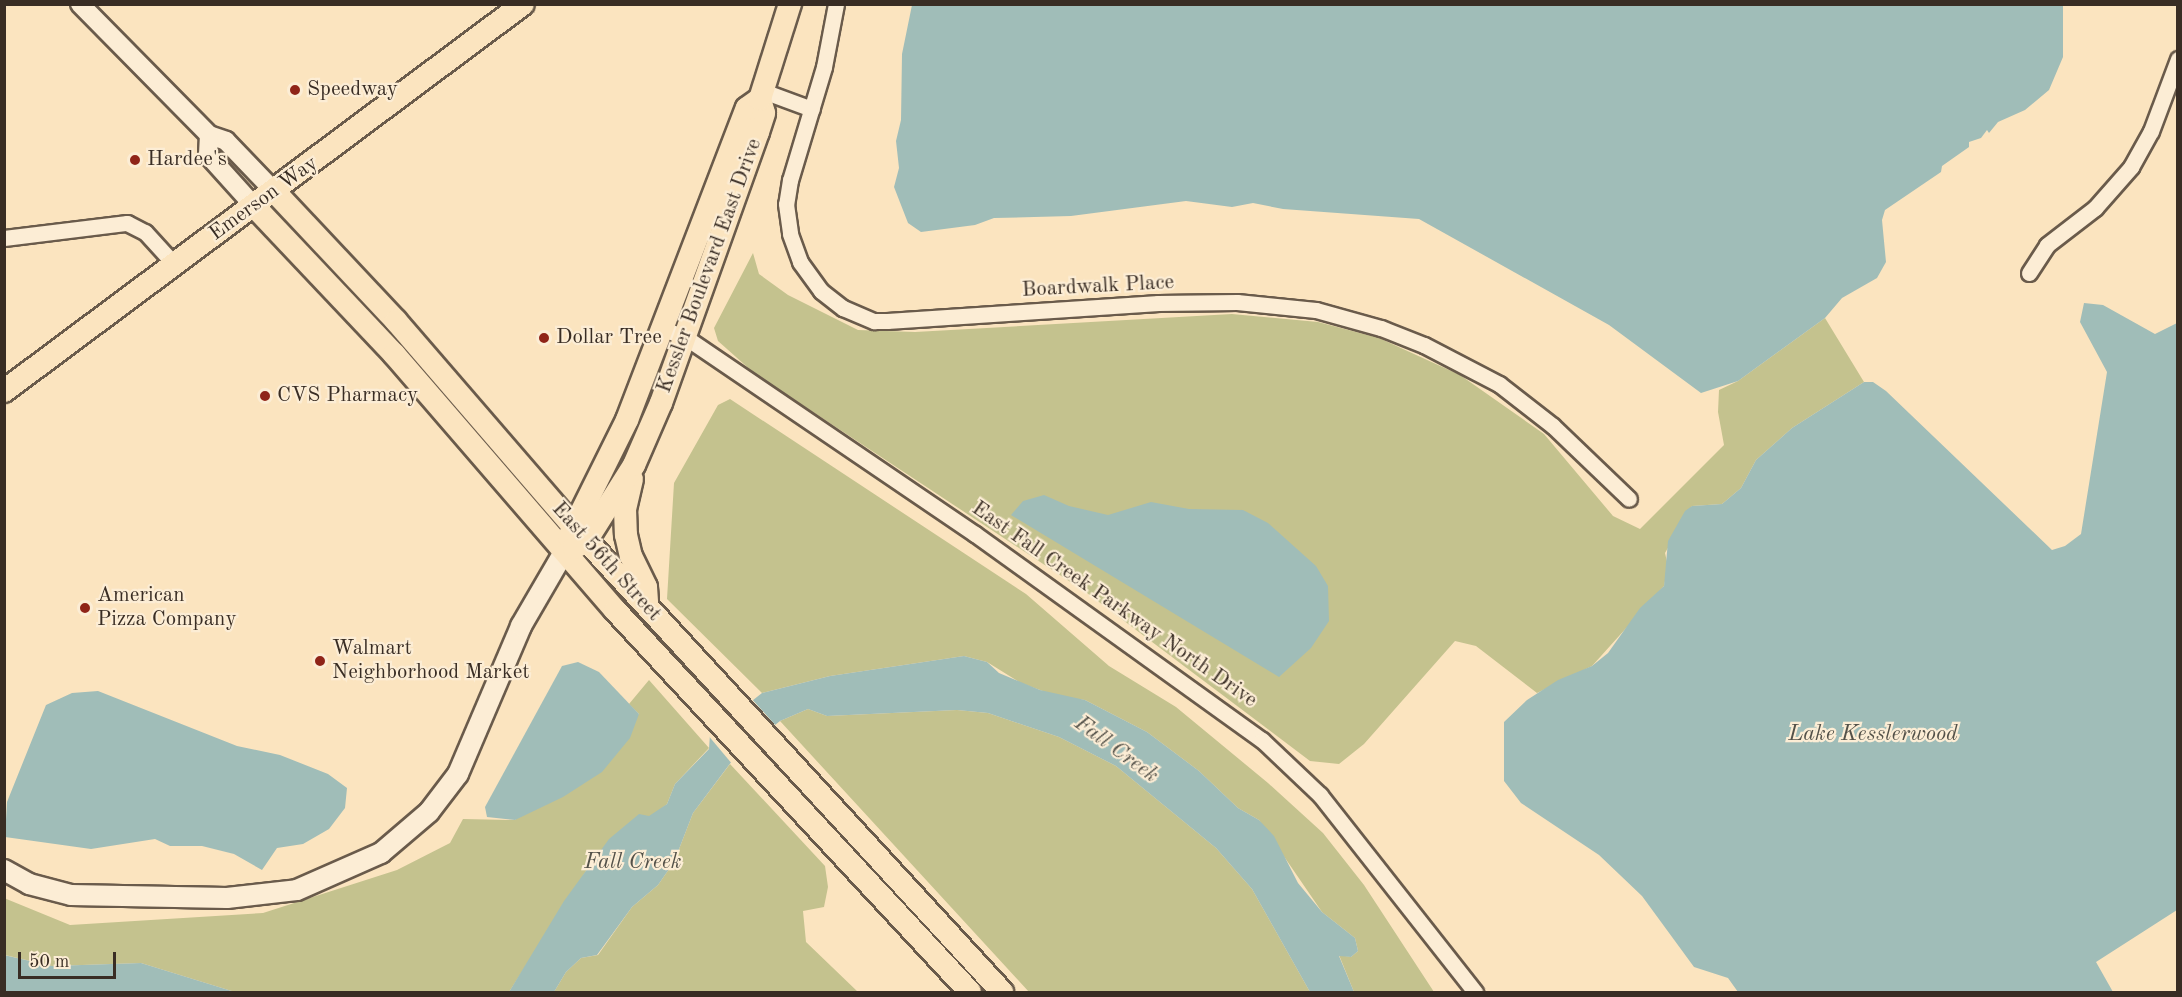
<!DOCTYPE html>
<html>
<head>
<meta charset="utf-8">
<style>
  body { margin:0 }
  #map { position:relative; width:2182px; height:997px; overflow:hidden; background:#fbe4bf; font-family:"Old Standard TT",serif }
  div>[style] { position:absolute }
  .green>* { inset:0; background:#c4c28e }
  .water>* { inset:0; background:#a0bdb8 }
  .pier>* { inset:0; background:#fbe4bf }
  .roads { filter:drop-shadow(2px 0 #6a5b4b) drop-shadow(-2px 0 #6a5b4b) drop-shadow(0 2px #6a5b4b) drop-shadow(0 -2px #6a5b4b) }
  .minor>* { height:15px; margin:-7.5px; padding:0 7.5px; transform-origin:7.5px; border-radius:7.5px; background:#fcedd5 }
  .tertiary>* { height:18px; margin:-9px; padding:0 9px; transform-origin:9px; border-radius:9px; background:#fcedd5 }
  .secondary>* { height:20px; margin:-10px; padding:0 10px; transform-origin:10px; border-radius:10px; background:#fcedd5 }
  .primary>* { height:22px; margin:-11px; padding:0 11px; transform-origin:11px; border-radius:11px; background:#fbe4bf }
  .dots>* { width:16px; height:16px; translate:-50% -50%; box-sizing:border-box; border:3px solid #fcedd5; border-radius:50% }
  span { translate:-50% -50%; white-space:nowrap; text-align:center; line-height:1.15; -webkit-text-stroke:4.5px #fcedd5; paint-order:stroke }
  .poi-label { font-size:21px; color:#392d24 }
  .left { translate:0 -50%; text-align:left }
  .street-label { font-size:21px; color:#392d24 }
  .water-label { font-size:22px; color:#535149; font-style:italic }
  .frame { position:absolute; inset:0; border:6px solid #392d24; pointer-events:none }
  .scale { position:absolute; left:18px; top:952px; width:98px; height:27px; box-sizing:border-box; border:3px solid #392d24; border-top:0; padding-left:8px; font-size:18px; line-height:21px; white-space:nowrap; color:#392d24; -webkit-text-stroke:4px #fcedd5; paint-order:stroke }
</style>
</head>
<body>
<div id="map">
  <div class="green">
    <div style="clip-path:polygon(753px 253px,759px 274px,788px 295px,858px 330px,915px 332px,1232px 314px,1318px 322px,1379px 338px,1460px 375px,1544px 434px,1613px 516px,1640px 529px,1724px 445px,1718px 412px,1719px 390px,1738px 381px,1825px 318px,1864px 382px,1792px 428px,1756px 460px,1741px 488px,1722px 504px,1692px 506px,1665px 553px,1668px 566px,1664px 586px,1592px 666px,1537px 693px,1476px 646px,1455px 641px,1364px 744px,1339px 764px,1310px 761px,1087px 593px,754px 373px,718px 341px,714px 328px)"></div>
    <div style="clip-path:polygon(730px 399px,1026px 594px,1109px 666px,1176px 707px,1268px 783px,1323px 833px,1364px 885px,1434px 992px,1354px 992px,1339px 955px,1351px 957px,1358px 951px,1355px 938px,1322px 912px,1259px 820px,1238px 808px,1199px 771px,1147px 732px,1085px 700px,1059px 697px,1021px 683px,987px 662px,964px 656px,830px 676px,762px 693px,667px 599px,674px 483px,718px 405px)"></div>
    <div style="clip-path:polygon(649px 680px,709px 748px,675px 784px,667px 804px,586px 871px,509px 992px,235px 992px,141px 963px,52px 966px,5px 955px,4px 898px,70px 925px,263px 913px,397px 870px,450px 843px,463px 819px,515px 820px,639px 714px,629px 704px)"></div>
    <div style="clip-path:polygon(808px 709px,827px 716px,957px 710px,988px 713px,1059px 737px,1116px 766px,1216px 848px,1252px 889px,1310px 992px,1029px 992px,780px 721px)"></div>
    <div style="clip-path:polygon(730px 764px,825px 866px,828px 887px,824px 907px,803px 911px,806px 942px,858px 992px,554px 992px,566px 972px,581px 958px,598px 955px,632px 907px,658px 885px,674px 862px,693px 813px)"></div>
  </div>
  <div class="water">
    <div style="clip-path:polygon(2063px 4px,2063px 57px,2049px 90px,2025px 110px,1998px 122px,1989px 133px,1987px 130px,1981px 138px,1969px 142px,1969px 147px,1942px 166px,1941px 172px,1885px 210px,1882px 220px,1886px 262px,1877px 278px,1842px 298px,1825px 318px,1738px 381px,1701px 393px,1609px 325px,1419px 219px,1283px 209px,1253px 203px,1232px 207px,1186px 201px,1071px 216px,994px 218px,975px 225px,921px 232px,908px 223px,894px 187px,899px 168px,896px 141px,901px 120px,902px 54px,912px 5px)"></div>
    <div style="clip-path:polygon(2084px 303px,2103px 305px,2155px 334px,2177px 323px,2177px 910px,2096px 962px,2113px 992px,1738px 992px,1728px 978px,1694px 967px,1642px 896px,1599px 855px,1521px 803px,1504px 781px,1504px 722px,1527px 700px,1558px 680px,1592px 666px,1608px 653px,1640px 608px,1664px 586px,1668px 541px,1685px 511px,1692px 506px,1722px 504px,1741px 488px,1756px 460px,1792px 428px,1864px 382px,1873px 382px,1886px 391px,2052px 550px,2065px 546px,2081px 534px,2107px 372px,2080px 322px)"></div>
    <div style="clip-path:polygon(1044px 495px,1069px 506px,1108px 515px,1151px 502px,1189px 509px,1243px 510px,1268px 523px,1316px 566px,1328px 586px,1329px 621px,1311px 648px,1279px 677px,1011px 515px,1023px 501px)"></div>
    <div style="clip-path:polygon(964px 656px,987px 662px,999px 673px,1040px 690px,1085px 700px,1147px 732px,1199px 771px,1238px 808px,1259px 820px,1274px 836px,1298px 883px,1322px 912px,1355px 938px,1358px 951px,1351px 957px,1339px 956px,1354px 992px,1310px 992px,1252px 889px,1216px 848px,1116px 766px,1059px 737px,988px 713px,957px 710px,827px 716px,808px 709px,780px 721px,735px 757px,693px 813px,674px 862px,658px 885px,632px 907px,597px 955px,581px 958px,566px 972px,554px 992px,509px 992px,564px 901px,609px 839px,639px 814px,649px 816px,667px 804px,675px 784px,709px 749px,710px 734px,762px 693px,830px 676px)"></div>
    <div style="clip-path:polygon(578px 662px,599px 672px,639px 714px,630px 738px,602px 772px,563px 797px,515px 820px,487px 817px,485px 807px,562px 666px)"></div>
    <div style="clip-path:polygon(98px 691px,237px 746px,280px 755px,328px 774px,347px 788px,345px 808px,329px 829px,303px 844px,277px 848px,262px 870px,234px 854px,202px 846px,170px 846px,155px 839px,91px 849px,5px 837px,7px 802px,46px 705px,72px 693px)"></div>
    <div style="clip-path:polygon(4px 955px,52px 966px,141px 963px,235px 992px,5px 992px)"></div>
  </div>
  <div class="pier">
    <div style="clip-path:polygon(751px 698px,777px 727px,733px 765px,707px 734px)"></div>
  </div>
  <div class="roads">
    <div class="minor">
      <div style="left:836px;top:4px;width:64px;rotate:100.8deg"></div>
      <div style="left:824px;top:67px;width:118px;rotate:106.7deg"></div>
      <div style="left:790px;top:180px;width:24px;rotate:99deg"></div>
      <div style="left:786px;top:204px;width:30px;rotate:82deg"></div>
      <div style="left:790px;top:234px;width:30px;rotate:70deg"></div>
      <div style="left:800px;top:262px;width:36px;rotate:54deg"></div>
      <div style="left:821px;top:291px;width:28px;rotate:38deg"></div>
      <div style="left:843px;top:308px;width:34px;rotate:23deg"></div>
      <div style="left:874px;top:321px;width:13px"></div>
      <div style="left:887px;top:321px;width:272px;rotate:-3.8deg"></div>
      <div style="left:1158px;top:303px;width:79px;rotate:-0.7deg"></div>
      <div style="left:1237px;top:302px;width:79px;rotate:5.8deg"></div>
      <div style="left:1316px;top:310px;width:67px;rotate:15.5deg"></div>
      <div style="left:1381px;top:328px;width:46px;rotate:21.6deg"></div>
      <div style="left:1424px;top:345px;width:85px;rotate:27.5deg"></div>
      <div style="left:1499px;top:384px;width:68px;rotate:37.9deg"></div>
      <div style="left:1553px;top:426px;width:105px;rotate:43.8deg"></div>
      <div style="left:763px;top:91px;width:52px;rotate:20.2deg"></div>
      <div style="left:4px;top:238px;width:124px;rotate:-7deg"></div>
      <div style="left:127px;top:223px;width:20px;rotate:27deg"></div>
      <div style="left:145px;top:232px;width:45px;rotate:47.7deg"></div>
      <div style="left:2029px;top:273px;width:33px;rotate:-57deg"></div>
      <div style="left:2047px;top:245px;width:61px;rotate:-37.6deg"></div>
      <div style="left:2095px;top:208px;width:55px;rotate:-48.7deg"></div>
      <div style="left:2131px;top:167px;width:41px;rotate:-60.9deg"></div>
      <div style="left:2151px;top:131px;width:77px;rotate:-69.4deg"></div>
      <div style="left:663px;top:329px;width:23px;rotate:20deg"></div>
      <div style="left:685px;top:337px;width:351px;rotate:34.2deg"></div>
      <div style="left:975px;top:534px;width:353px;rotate:35.7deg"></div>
      <div style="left:1262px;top:740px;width:80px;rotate:43.5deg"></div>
      <div style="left:1320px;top:795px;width:251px;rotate:51.8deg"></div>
    </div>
    <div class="tertiary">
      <div style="left:80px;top:4px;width:184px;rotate:45.4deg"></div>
      <div style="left:209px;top:135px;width:18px;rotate:19deg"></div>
      <div style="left:226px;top:141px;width:69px;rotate:46.2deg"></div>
      <div style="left:209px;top:135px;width:20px;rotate:93deg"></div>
      <div style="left:208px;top:155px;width:69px;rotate:48deg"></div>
    </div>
    <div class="secondary">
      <div style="left:4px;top:870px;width:29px;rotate:29deg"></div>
      <div style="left:29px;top:884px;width:43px;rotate:14.7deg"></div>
      <div style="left:71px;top:895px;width:156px;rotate:1.1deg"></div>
      <div style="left:227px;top:898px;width:70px;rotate:-6.5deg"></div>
      <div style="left:297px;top:890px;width:92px;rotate:-23.8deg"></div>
      <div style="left:381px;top:853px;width:63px;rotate:-40.5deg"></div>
      <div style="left:429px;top:812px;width:48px;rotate:-52.7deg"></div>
      <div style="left:458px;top:774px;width:161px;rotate:-66.9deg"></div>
      <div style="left:521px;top:626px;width:86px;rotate:-59.8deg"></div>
    </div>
    <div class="primary">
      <div style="left:274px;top:191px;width:178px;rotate:46.8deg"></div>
      <div style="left:396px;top:321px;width:269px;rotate:49.2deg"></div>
      <div style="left:572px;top:525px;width:635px;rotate:47.36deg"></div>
      <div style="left:254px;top:206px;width:204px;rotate:46.6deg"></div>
      <div style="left:394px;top:354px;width:338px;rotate:49.2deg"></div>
      <div style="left:615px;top:610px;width:521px;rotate:47.1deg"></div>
      <div style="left:4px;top:391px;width:647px;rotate:-36.71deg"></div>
      <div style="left:632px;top:479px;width:31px;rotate:103deg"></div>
      <div style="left:625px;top:509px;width:26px;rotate:88deg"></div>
      <div style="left:626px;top:535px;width:22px;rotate:77deg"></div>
      <div style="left:631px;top:556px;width:34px;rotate:64deg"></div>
      <div style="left:646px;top:587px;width:15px;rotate:86deg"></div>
      <div style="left:569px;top:537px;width:131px;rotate:-63.6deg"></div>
      <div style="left:627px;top:420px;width:334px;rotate:-69deg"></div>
      <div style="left:747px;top:108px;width:16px;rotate:-35deg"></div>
      <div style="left:574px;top:548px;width:14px;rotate:-30deg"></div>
      <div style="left:586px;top:541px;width:90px;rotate:-57.7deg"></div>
      <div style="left:634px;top:465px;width:68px;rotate:-66.5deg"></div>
      <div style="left:661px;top:403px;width:288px;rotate:-70.3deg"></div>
      <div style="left:758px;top:132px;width:20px;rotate:-72deg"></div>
      <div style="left:764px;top:113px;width:15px;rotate:-106deg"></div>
      <div style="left:760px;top:99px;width:100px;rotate:-72.5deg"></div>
    </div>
  </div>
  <div class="dots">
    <div style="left:295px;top:90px;background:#8f2418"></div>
    <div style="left:135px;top:160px;background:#8f2418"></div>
    <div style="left:544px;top:338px;background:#8f2418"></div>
    <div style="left:265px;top:396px;background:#8f2418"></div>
    <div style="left:85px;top:608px;background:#8f2418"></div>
    <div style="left:320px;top:661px;background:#8f2418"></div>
  </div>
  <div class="poi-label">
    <span class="left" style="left:307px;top:90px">Speedway</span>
    <span class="left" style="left:147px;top:160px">Hardee's</span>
    <span class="left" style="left:556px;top:338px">Dollar Tree</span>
    <span class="left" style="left:277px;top:396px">CVS Pharmacy</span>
    <span class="left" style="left:97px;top:608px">American<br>Pizza Company</span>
    <span class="left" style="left:332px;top:661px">Walmart<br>Neighborhood Market</span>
  </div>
  <div class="street-label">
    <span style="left:264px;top:199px;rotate:-36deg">Emerson Way</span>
    <span style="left:710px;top:266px;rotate:-70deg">Kessler Boulevard East Drive</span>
    <span style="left:1098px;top:287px;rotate:-3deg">Boardwalk Place</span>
    <span style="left:606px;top:562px;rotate:48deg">East 56th Street</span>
    <span style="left:1114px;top:605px;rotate:35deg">East Fall Creek Parkway North Drive</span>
  </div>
  <div class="water-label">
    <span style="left:1873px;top:735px">Lake Kesslerwood</span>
    <span style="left:1116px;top:750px;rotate:36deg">Fall Creek</span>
    <span style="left:633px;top:863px">Fall Creek</span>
  </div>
  <div class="frame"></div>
  <div class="scale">50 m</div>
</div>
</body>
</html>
